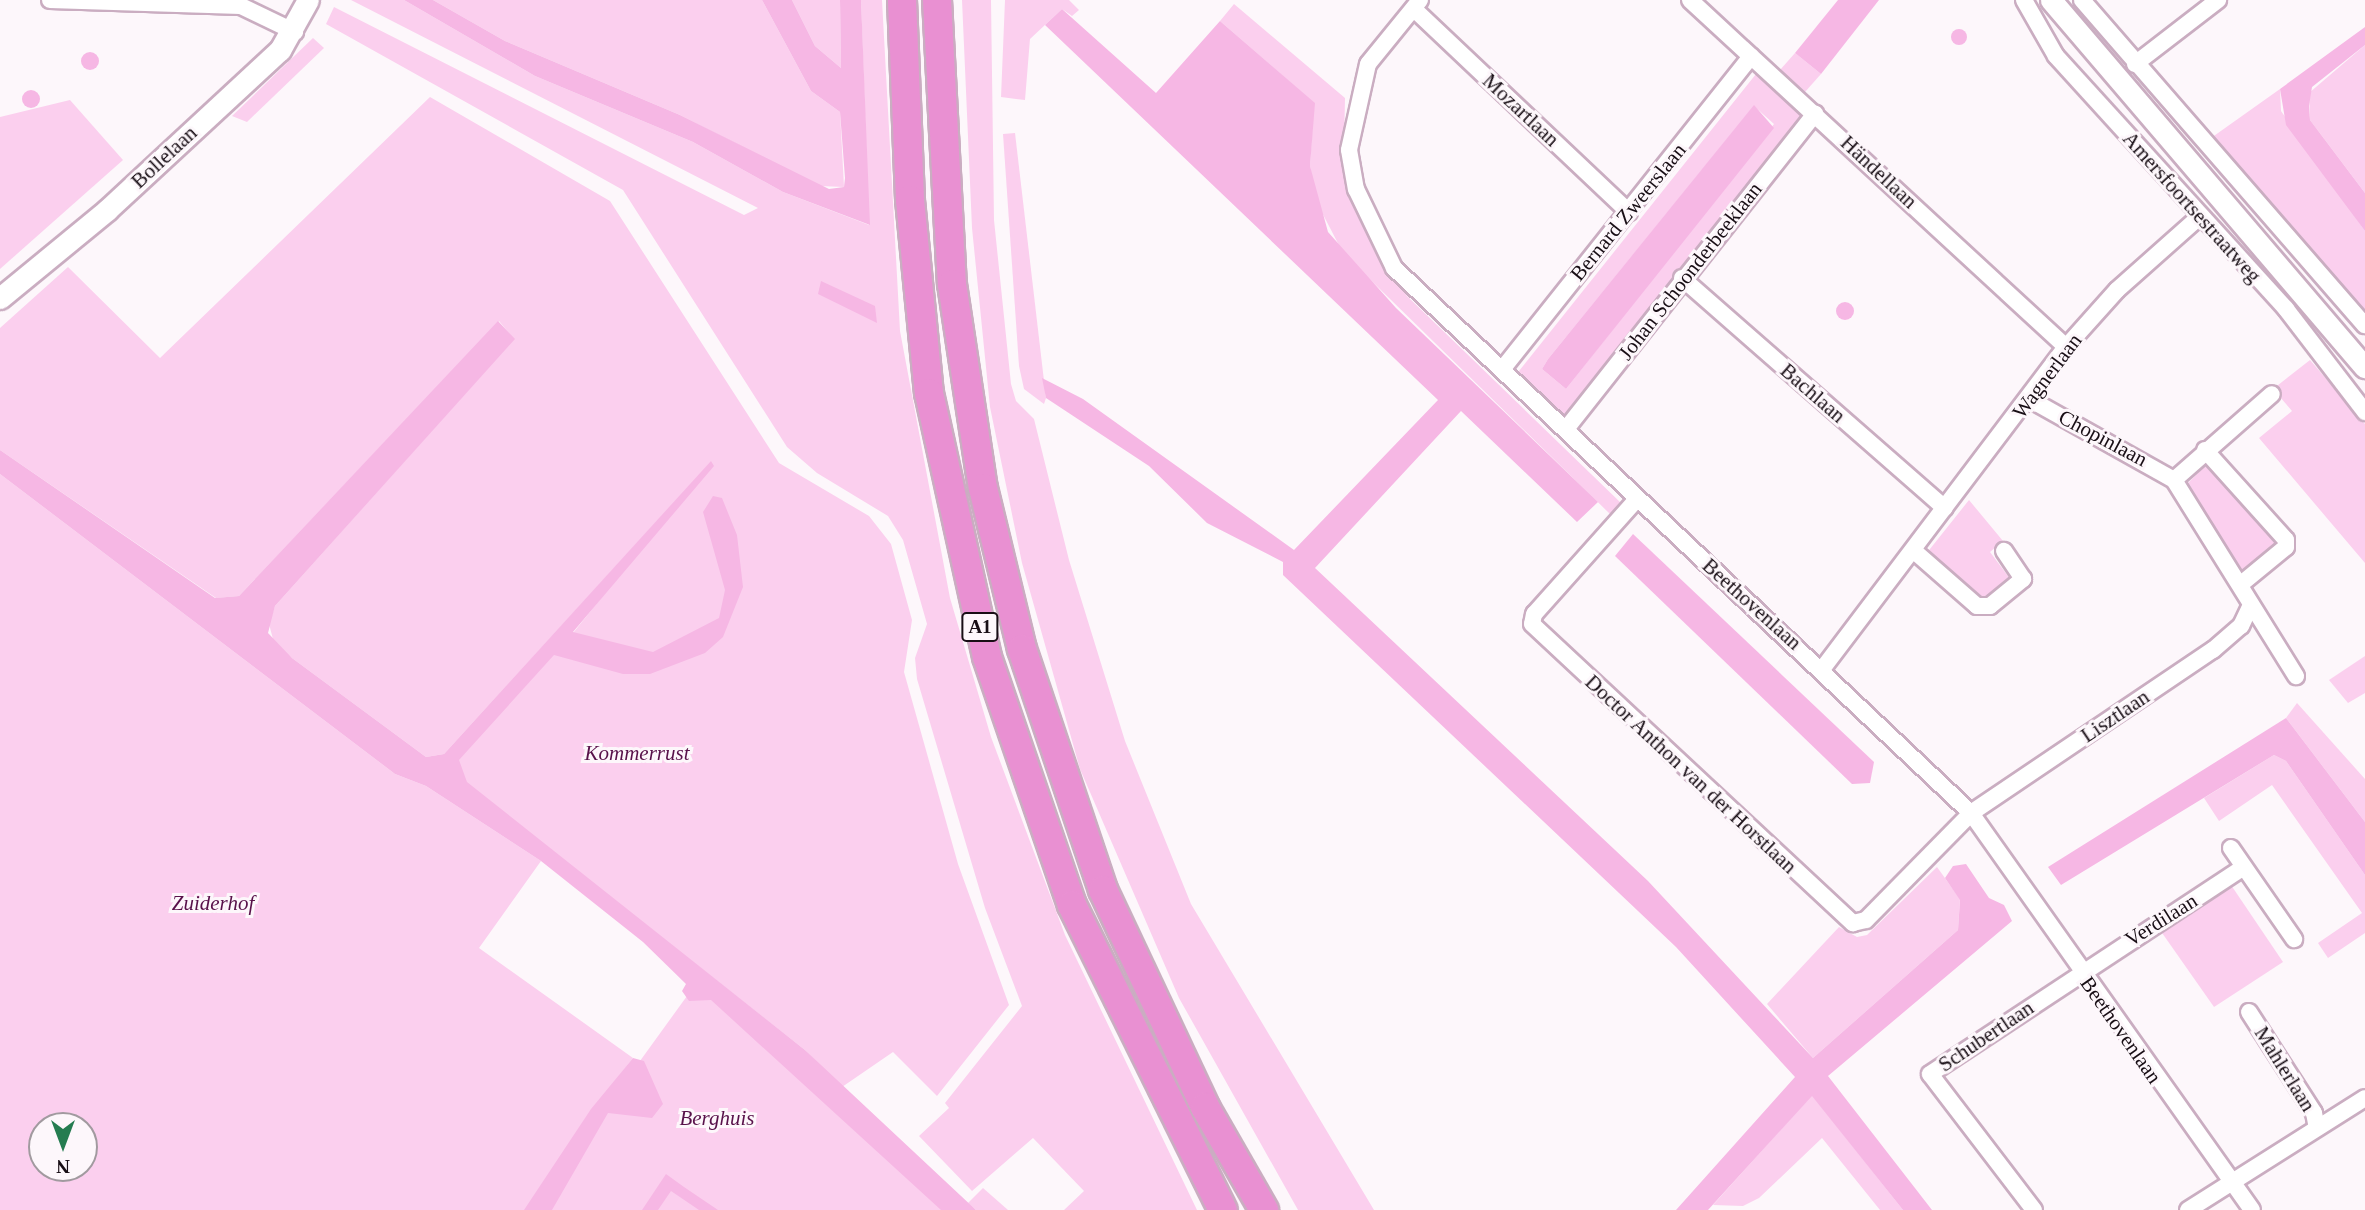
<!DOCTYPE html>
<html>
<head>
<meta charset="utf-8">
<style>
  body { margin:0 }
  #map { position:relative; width:2365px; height:1210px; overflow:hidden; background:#fdf7fb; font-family:Georgia,serif }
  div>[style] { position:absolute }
  .green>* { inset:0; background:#fbcfee }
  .water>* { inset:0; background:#f6b7e4 }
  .round { border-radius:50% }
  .roads { filter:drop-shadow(2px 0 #caadc1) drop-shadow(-2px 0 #caadc1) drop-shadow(0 2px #caadc1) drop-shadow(0 -2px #caadc1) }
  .minor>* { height:16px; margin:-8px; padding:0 8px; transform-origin:8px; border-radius:8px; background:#fff }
  .secondary>* { height:21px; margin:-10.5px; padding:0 10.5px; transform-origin:10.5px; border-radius:10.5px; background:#fff }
  .motorway>* { height:28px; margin:-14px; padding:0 14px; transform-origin:14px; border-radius:14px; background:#e990d2 }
  span { translate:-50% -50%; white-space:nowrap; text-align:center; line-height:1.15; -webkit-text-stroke:6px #fdf7fb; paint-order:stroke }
  .shield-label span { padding:2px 5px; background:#fdf7fb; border:2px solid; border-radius:5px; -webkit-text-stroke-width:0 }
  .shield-label { font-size:19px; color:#180e15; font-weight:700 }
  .street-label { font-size:21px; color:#180e15 }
  .park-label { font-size:21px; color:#58114a; font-style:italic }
  .north { position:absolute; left:28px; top:1112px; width:70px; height:70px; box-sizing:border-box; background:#fdf7fb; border:2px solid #a19a9f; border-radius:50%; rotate:180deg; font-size:19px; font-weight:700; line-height:28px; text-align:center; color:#180e15 }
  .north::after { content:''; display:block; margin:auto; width:24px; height:32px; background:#257c50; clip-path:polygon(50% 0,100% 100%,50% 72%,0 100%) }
</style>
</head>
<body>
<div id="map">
  <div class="green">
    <div style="clip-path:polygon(351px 0,404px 0,535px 76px,693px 142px,783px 192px,869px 225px,861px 0,882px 0,900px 331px,950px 598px,991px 737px,1065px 935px,1197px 1210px,1064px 1210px,1084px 1191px,1033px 1138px,972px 1191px,919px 1136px,949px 1108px,945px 1103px,1022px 1006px,985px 908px,917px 679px,915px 658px,927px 624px,903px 540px,888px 516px,817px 473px,787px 447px,623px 190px,326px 24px,334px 7px,744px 215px,758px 208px)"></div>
    <div style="clip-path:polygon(433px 0,762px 0,811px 91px,840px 112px,844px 187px,820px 186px,680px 115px,505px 41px)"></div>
    <div style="clip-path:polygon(792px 0,840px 0,841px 68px,815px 46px)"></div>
    <div style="clip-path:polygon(962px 0,991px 0,994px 220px,1011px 384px,1016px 401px,1034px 419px,1069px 560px,1125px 741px,1191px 904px,1374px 1210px,1298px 1210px,1179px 998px,1080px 769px,1022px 563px,990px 407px,972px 228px)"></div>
    <div style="clip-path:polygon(1005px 0,1069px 0,1079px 10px,1072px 16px,1062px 9px,1030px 39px,1025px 100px,1001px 97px)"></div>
    <div style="clip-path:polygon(1234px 4px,1345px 98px,1344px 146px,1379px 254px,1407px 296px,1621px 503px,1610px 514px,1343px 253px,1316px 201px,1310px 166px,1314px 103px,1220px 21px)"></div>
    <div style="clip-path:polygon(313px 38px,324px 48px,247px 122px,232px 116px)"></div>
    <div style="clip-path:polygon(2365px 45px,2365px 193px,2310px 120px,2309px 93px)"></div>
    <div style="clip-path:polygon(1795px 53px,1821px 74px,1805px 92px,1780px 70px)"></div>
    <div style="clip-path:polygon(evenodd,1756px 74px,1805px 117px,1565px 417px,1558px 417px,1515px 376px,1756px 74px,1754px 106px,1774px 124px,1566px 389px,1542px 369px,1548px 359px,1754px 106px)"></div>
    <div style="clip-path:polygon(2280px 89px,2281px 111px,2365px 231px,2365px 317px,2211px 138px)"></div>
    <div style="clip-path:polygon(430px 97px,610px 201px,779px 463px,869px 516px,891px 544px,912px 620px,904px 672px,958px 864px,1009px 1005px,937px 1096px,893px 1052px,842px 1087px,805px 1050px,449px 770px,573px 633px,711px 462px,444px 754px,426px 757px,292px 658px,274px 643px,269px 624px,275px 606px,514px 339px,499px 321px,239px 596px,216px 598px,0 450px,0 328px,68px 267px,160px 358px)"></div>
    <div style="clip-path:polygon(70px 100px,123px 160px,0 269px,0 117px)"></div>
    <div style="clip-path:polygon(1015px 133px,1046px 398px,1044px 404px,1024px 389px,1019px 366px,1003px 134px)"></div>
    <div style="clip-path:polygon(2310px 360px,2365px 424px,2365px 563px,2259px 438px,2292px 411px,2273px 389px)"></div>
    <div style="clip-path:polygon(2204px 467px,2211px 467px,2278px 545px,2241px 575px,2185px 486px)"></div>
    <div style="clip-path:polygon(evenodd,0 474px,395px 774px,426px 786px,541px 861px,479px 948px,633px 1058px,584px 1120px,593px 1126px,700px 978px,955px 1210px,0 1210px,0 474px,42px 1126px,84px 1126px,84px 1168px,42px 1168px,42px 1126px)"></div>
    <div style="clip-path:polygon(1969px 500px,2003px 541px,1990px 552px,2011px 580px,1983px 601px,1926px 554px)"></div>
    <div style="clip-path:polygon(2365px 656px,2365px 693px,2348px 703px,2329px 680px)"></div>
    <div style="clip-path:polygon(2297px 703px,2365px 779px,2365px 822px,2286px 718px)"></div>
    <div style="clip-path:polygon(2274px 755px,2286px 761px,2365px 875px,2365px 933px,2328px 958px,2318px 943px,2362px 913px,2272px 785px,2219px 821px,2204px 798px)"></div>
    <div style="clip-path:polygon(1937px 867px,1960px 899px,1958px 930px,1813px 1058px,1767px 1004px,1839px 927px,1857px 937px,1867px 935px)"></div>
    <div style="clip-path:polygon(2231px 885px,2283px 962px,2214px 1007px,2160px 930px)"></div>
    <div style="clip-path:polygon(1812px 1095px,1903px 1210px,1880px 1210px,1822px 1138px,1759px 1198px,1743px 1206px,1713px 1205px)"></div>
    <div style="clip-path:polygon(983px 1188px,1008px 1210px,976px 1210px,968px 1203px)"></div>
  </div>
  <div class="water">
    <div style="clip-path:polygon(404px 0,433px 0,505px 41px,680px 115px,829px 189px,844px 187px,845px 178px,840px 112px,811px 91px,762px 0,792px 0,815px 46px,841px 68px,840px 0,861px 0,870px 225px,783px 192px,693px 142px,535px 76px)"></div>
    <div style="clip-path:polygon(1838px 0,1879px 0,1821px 74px,1795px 53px)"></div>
    <div style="clip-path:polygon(1062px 9px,1156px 93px,1220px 21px,1315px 103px,1310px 166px,1328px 232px,1396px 308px,1598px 502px,1577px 522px,1461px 411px,1315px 568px,1648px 881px,1813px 1058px,1958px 930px,1960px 900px,1945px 878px,1953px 866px,1966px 864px,1989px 898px,2004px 905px,2012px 921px,1828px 1076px,1932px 1210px,1903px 1210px,1812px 1096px,1708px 1210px,1676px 1210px,1795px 1077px,1676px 947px,1283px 575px,1283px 562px,1207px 523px,1149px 466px,1046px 398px,1042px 378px,1083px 399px,1294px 550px,1438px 400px,1045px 25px)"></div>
    <div style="clip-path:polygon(2365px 27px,2365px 45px,2312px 87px,2309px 106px,2310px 120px,2365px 193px,2365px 231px,2286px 125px,2280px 89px)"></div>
    <div class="round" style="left:1951px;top:29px;width:16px;height:16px"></div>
    <div class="round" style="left:81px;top:52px;width:18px;height:18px"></div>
    <div class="round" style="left:22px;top:90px;width:18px;height:18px"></div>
    <div style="clip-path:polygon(1754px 105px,1774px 128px,1566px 389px,1542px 369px,1548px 359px)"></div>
    <div style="clip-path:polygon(821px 281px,875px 306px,877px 323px,818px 294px)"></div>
    <div class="round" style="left:1836px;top:302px;width:18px;height:18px"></div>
    <div style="clip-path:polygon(498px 321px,515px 339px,275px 606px,268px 633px,292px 658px,426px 757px,444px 754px,711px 461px,714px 466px,573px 632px,653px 652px,719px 618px,725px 590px,703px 512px,713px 496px,722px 498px,737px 535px,743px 587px,723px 637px,705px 653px,650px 674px,623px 674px,554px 655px,459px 760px,467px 782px,805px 1050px,976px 1210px,941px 1210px,711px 1000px,689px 1001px,682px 991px,686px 984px,643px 942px,541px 861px,426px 786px,395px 774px,0 474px,0 450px,215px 598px,239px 596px)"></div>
    <div style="clip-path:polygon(1633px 534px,1874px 762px,1870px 783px,1852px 784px,1615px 556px)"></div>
    <div style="clip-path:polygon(2286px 718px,2365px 822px,2365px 875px,2286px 761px,2274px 755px,2061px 885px,2048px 867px)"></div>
    <div style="clip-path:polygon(633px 1058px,644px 1061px,663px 1104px,652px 1118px,608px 1113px,552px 1210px,524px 1210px,591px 1109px)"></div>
    <div style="clip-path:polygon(666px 1174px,684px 1187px,718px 1210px,699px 1210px,671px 1191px,658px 1210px,642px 1210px)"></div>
  </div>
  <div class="roads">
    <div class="minor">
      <div style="left:50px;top:0;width:191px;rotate:1.8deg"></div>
      <div style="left:241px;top:6px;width:60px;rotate:25.7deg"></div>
      <div style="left:1420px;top:0;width:82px;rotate:129.1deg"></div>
      <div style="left:1368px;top:64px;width:88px;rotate:102.5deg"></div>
      <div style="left:1349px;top:150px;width:40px;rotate:80deg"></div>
      <div style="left:1356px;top:189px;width:88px;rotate:64.3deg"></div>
      <div style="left:1394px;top:268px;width:794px;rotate:43.37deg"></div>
      <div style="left:1971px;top:813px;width:486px;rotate:54.7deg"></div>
      <div style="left:1690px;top:0;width:512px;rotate:42.7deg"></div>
      <div style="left:2024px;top:0;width:64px;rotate:60.3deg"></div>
      <div style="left:2056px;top:56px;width:342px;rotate:47.7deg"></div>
      <div style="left:2286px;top:309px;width:130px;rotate:52.5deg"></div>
      <div style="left:2082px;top:0;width:431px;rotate:49deg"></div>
      <div style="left:1414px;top:9px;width:296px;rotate:43.4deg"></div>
      <div style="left:2135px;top:64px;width:105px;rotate:-37.6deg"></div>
      <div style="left:1682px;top:278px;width:349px;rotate:41.2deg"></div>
      <div style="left:1504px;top:367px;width:397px;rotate:-51.5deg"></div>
      <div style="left:2031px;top:400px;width:164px;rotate:29.2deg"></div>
      <div style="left:2174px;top:480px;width:231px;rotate:58.1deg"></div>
      <div style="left:1566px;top:429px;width:402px;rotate:-51.7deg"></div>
      <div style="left:2205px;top:450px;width:121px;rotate:48deg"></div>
      <div style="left:2286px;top:540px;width:7px;rotate:90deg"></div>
      <div style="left:2286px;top:547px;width:58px;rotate:140.6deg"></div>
      <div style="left:2174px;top:480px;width:130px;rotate:-41.3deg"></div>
      <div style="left:1637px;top:499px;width:154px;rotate:131.8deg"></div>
      <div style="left:1534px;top:614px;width:10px;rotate:101deg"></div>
      <div style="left:1532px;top:624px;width:439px;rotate:43deg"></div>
      <div style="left:1853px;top:923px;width:13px;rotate:-13deg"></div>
      <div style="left:1866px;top:920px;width:150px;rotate:-45.5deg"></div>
      <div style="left:1971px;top:813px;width:292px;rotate:-34deg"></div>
      <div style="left:2213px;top:650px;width:37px;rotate:-41deg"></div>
      <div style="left:2241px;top:626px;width:19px;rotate:-65deg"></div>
      <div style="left:1913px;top:550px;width:85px;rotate:41.2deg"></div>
      <div style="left:1977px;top:606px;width:13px"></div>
      <div style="left:1990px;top:606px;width:43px;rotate:-39.3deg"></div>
      <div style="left:2023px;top:579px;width:34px;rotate:-124deg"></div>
      <div style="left:1823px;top:668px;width:403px;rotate:-52.9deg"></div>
      <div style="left:2066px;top:347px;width:76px;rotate:-48.2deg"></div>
      <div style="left:2117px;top:290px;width:108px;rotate:-41.6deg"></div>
      <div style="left:2231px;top:848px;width:111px;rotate:55.3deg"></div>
      <div style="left:2249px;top:1012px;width:120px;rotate:57.2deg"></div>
      <div style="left:2314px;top:1113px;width:15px;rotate:79deg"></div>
      <div style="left:2034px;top:1210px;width:171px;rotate:-127.4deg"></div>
      <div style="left:1930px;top:1074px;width:375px;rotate:-33.4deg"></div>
      <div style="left:2188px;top:1210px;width:209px;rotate:-32.3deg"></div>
    </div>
    <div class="secondary">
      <div style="left:2051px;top:0;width:483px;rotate:49.5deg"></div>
      <div style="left:0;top:298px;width:139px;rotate:-39.4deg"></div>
      <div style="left:107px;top:210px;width:236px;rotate:-42.8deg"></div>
      <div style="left:280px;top:50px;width:57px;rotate:-60.8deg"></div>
    </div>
    <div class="motorway">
      <div style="left:902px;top:0;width:200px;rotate:87.7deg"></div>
      <div style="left:910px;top:200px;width:194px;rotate:84.4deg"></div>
      <div style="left:929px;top:393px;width:270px;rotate:77.6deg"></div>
      <div style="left:987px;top:657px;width:262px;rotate:71.1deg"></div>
      <div style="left:1072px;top:905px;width:340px;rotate:63.7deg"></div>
      <div style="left:937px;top:0;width:284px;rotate:87deg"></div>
      <div style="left:952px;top:284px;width:206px;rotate:81.4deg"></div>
      <div style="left:983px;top:488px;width:166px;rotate:76.4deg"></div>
      <div style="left:1022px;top:649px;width:254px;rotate:71.4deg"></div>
      <div style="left:1103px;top:890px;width:240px;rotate:64.8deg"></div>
      <div style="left:1205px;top:1107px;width:119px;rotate:60.2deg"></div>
    </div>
  </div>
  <div class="shield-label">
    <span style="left:980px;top:627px">A1</span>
  </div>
  <div class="street-label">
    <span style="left:1521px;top:110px;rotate:43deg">Mozartlaan</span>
    <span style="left:164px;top:157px;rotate:-43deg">Bollelaan</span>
    <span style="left:1879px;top:172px;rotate:43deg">Händellaan</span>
    <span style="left:2192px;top:207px;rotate:48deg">Amersfoortsestraatweg</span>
    <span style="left:1628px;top:212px;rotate:-51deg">Bernard Zweerslaan</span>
    <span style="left:1690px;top:271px;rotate:-52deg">Johan Schoonderbeeklaan</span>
    <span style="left:2047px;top:376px;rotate:-53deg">Wagnerlaan</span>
    <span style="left:1813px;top:393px;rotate:41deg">Bachlaan</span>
    <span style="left:2103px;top:438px;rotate:28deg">Chopinlaan</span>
    <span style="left:1752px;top:604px;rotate:42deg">Beethovenlaan</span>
    <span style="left:2115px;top:716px;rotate:-34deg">Lisztlaan</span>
    <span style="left:1691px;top:774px;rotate:43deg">Doctor Anthon van der Horstlaan</span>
    <span style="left:2161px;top:920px;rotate:-32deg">Verdilaan</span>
    <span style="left:2121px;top:1030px;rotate:55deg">Beethovenlaan</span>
    <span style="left:1986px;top:1036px;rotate:-34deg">Schubertlaan</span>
    <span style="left:2285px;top:1069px;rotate:58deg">Mahlerlaan</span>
  </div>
  <div class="park-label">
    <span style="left:637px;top:753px">Kommerrust</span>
    <span style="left:213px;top:903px">Zuiderhof</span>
    <span style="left:717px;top:1118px">Berghuis</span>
  </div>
  <div class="north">N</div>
</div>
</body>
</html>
